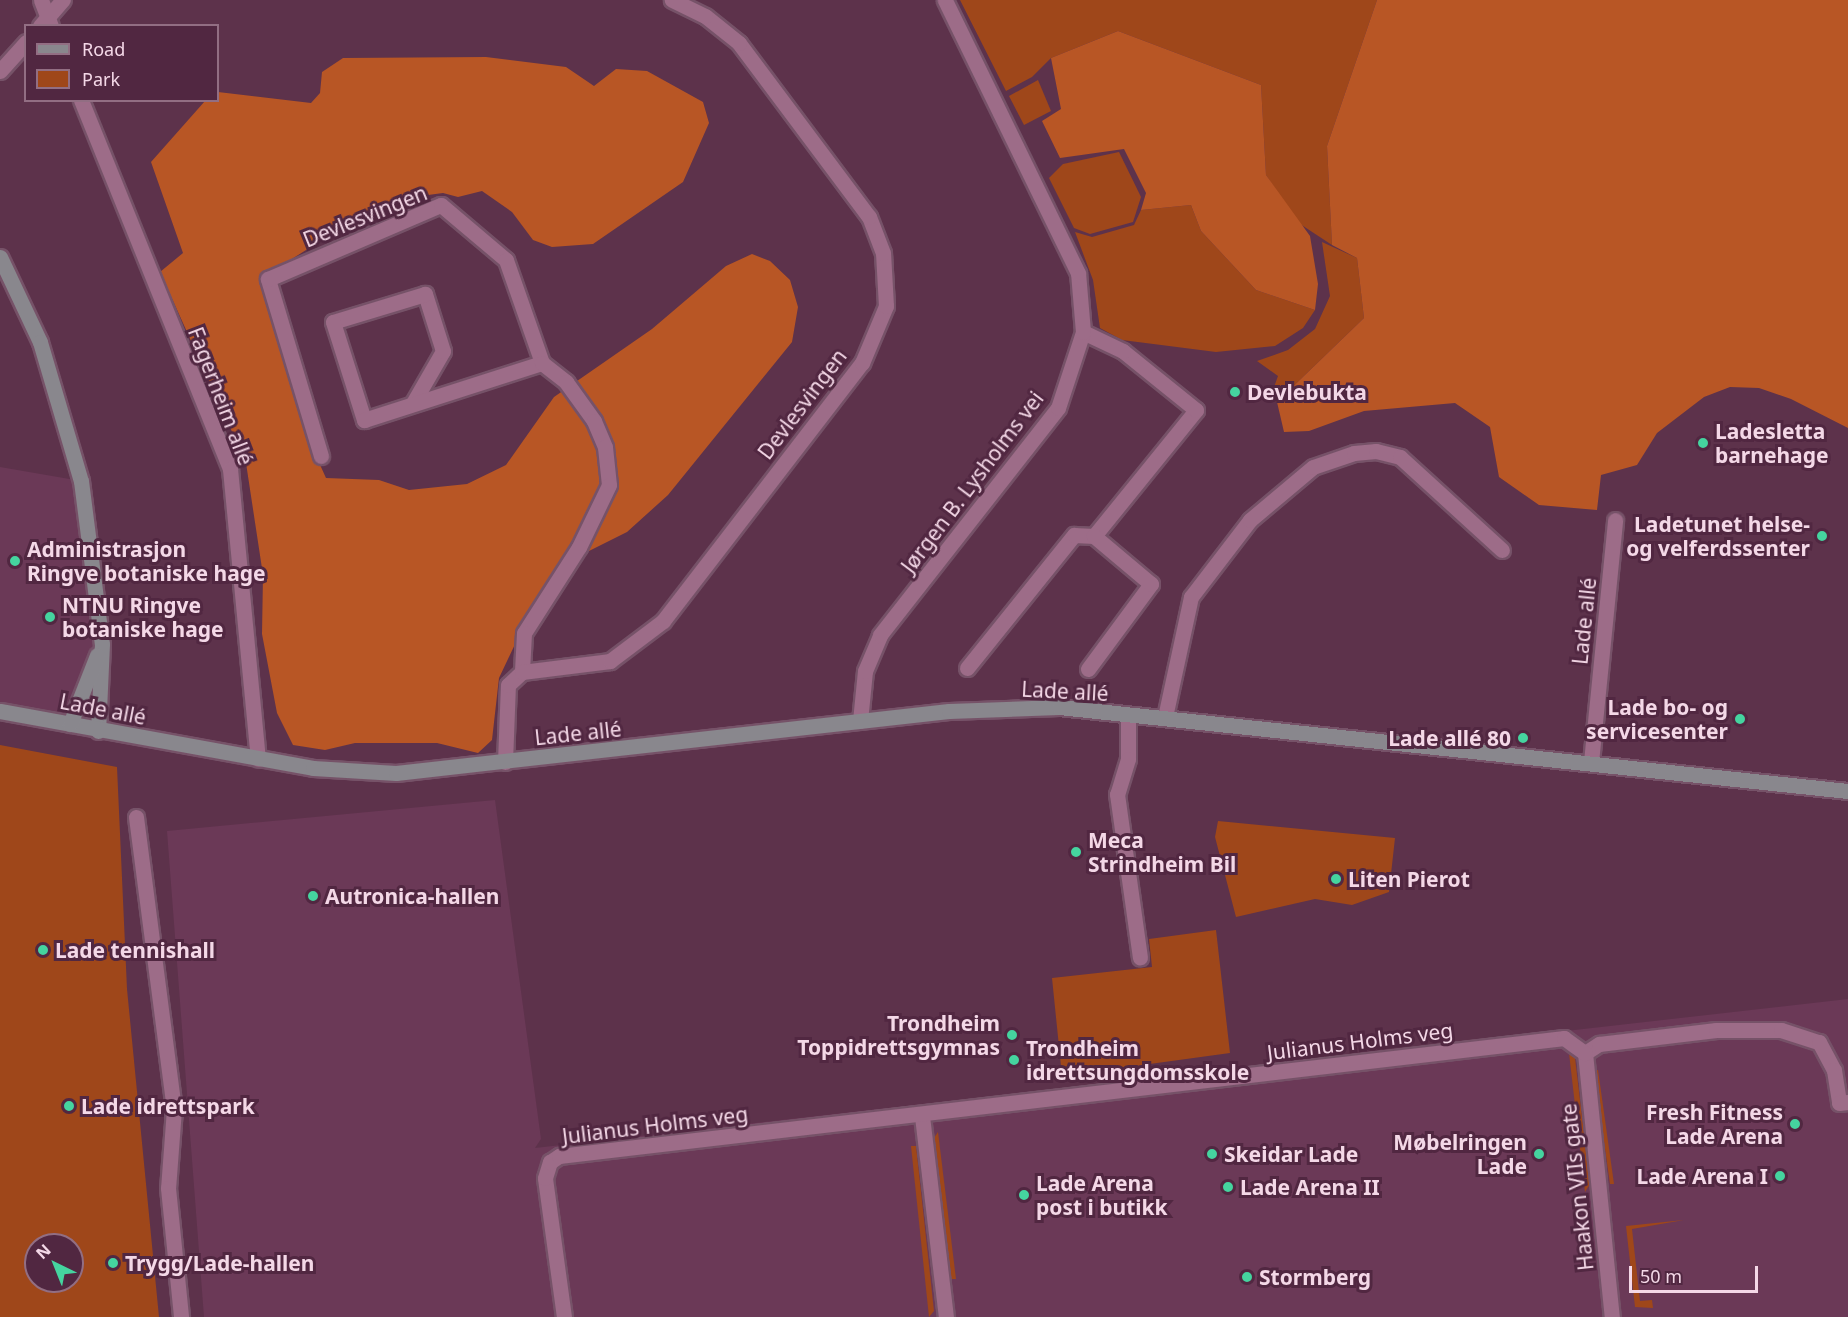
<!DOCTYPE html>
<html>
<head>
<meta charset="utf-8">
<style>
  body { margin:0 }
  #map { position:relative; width:1848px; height:1317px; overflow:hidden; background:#5d324b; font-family:"Noto Sans",sans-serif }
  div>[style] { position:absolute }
  .built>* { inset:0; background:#6b3957 }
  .green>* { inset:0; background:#9f471a }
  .forest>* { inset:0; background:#b85625 }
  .roads { filter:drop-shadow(2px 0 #765268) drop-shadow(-2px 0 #765268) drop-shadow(0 2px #765268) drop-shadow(0 -2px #765268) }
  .street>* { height:15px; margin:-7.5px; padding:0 7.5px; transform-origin:7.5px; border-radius:7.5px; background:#9d6c88 }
  .secondary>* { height:15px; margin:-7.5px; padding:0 7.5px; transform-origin:7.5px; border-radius:7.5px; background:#89878d }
  .dots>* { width:16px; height:16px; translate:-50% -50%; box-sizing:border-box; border:3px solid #512741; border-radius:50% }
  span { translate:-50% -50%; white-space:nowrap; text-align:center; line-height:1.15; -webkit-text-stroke:6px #512741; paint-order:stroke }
  .street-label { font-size:21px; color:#f4d8e7 }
  .poi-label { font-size:21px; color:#f4d8e7; font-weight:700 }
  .left { translate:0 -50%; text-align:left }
  .right { translate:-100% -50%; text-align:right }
  .legend { position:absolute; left:24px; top:24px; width:195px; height:78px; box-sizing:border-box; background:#512741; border:2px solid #926e83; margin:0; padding:8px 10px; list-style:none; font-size:18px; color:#f4d8e7 }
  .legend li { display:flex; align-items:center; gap:12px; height:30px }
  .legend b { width:30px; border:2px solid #926e83 }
  .north { position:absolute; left:24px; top:1233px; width:60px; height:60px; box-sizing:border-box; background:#512741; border:2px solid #926e83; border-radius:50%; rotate:317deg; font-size:16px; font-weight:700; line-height:24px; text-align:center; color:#f4d8e7 }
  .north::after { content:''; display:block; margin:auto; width:21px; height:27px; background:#45d49f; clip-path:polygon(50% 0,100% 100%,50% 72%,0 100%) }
  .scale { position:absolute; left:1629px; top:1266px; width:129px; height:27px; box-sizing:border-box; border:3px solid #f4d8e7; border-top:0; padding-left:8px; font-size:18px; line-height:21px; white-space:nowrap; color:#f4d8e7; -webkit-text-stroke:4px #512741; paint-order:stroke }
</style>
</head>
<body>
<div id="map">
  <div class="built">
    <div style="clip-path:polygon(0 467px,81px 481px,102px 644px,70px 724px,0 711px)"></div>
    <div style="clip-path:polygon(495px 800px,541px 1139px,535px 1148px,1848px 999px,1848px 1317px,204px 1317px,167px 831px)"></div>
  </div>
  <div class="green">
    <div style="clip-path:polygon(960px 0,1377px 0,1327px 146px,1332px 245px,1297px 222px,1266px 175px,1261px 85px,1118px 31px,1051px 58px,1032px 77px,1006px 91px)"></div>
    <div style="clip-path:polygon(1038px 80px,1051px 111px,1024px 125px,1009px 96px)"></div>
    <div style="clip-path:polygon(1119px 152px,1141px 197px,1133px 222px,1090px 234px,1074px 228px,1049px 178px,1063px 164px)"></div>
    <div style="clip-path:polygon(1191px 205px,1201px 231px,1256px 290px,1315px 310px,1303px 328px,1275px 346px,1216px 352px,1122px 340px,1100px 328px,1093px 280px,1075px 232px,1092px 237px,1134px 225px,1141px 210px)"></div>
    <div style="clip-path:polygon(1322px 242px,1357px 258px,1364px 318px,1277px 402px,1270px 398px,1278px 376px,1257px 361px,1288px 350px,1315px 329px,1330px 296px)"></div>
    <div style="clip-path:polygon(evenodd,0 745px,117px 767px,127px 989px,159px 1317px,0 1317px,0 745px,36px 1245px,72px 1245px,72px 1281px,36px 1281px,36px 1245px)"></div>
    <div style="clip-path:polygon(1218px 821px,1395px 838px,1389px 892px,1352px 905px,1315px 899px,1236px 917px,1215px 837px)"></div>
    <div style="clip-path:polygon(1216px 930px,1230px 1053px,1062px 1076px,1052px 978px,1152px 967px,1149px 939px)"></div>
    <div style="clip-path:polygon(1569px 1053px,1575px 1058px,1590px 1184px,1585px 1192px)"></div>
    <div style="clip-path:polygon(1598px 1070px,1614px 1184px,1610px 1184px,1594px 1071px)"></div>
    <div style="clip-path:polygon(938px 1132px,956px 1279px,950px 1279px,934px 1138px)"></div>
    <div style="clip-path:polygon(911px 1146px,916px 1146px,934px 1311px,929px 1317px)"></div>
    <div style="clip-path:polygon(1684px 1220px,1632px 1229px,1640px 1301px,1652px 1300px,1653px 1308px,1635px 1307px,1626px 1226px)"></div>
  </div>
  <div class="forest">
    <div style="clip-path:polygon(1377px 0,1848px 0,1848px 428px,1791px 399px,1759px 388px,1730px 387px,1704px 397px,1657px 433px,1637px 465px,1601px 475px,1597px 510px,1539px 505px,1499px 477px,1490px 427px,1455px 403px,1364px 411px,1309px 431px,1284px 432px,1277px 402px,1364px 318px,1357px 258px,1332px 245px,1327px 146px)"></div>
    <div style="clip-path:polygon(1118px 31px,1261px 85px,1266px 175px,1310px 236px,1318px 284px,1315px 310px,1256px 290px,1201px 231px,1191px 205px,1141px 210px,1146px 193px,1124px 149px,1060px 158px,1042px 121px,1061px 109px,1051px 58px)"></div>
    <div style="clip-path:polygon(486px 57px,566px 67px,594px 86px,616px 69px,647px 71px,703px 102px,709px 123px,683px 182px,593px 244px,552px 247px,533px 240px,512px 212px,482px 191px,458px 197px,443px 193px,413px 197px,355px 219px,265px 276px,312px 447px,326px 478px,379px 480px,409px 490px,467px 484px,506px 465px,554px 397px,652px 329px,726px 266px,752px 254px,770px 261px,790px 280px,798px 307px,792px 342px,668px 495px,627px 532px,569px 561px,537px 598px,499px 678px,492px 740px,478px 753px,437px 743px,355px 743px,325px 750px,293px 745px,277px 713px,262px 634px,263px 575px,246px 463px,160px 272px,183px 253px,151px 162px,205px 101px,218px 100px,218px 92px,311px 103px,320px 93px,322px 72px,343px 58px)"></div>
  </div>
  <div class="roads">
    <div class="street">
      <div style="left:41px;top:0;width:28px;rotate:69deg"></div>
      <div style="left:40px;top:26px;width:35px;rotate:-49deg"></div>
      <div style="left:0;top:71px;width:39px;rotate:-48deg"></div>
      <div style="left:81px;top:100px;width:398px;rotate:68deg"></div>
      <div style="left:230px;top:469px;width:291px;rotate:84.5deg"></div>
      <div style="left:413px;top:403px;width:60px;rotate:-60deg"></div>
      <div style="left:443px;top:351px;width:60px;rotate:-107.5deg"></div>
      <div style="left:425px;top:294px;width:96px;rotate:163.1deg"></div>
      <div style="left:333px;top:322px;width:103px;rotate:72.4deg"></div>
      <div style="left:364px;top:420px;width:187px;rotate:-17.8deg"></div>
      <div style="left:321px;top:456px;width:185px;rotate:-106.7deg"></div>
      <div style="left:268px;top:279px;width:188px;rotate:-23.2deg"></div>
      <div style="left:441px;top:205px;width:85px;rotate:40.2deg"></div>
      <div style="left:506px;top:260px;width:109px;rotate:70.7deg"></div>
      <div style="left:542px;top:363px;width:31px;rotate:38deg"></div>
      <div style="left:566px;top:382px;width:48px;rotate:54.3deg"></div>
      <div style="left:594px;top:421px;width:28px;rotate:67deg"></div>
      <div style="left:605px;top:447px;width:38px;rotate:84deg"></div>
      <div style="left:609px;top:485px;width:69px;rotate:115.8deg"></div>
      <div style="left:579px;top:547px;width:102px;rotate:122.6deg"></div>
      <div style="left:524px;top:633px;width:39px;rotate:93deg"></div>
      <div style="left:967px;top:668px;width:171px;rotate:-51.2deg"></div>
      <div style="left:1074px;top:535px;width:20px;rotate:3deg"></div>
      <div style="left:1094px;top:536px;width:162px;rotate:-51deg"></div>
      <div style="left:1196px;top:410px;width:94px;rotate:-141.1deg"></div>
      <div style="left:1123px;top:351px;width:44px;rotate:-154.6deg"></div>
      <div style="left:1088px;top:669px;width:106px;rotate:-53.5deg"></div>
      <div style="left:1151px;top:584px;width:75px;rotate:-139.9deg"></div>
      <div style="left:1128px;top:716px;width:43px;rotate:90deg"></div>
      <div style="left:1128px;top:759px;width:37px;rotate:107deg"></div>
      <div style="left:1117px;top:794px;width:165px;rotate:82deg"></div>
      <div style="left:1165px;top:717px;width:123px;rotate:-77.8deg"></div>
      <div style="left:1191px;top:597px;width:97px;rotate:-52.5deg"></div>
      <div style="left:1250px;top:520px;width:82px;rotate:-40.1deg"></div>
      <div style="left:1313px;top:467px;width:43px;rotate:-18.9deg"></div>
      <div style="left:1354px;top:453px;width:22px;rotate:-5deg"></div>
      <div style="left:1376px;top:451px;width:25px;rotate:14deg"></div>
      <div style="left:1400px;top:457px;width:138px;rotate:42.4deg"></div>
      <div style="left:860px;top:721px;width:50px;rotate:-84.3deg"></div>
      <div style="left:865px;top:671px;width:39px;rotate:-67deg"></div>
      <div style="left:880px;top:635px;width:288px;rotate:-51.9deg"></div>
      <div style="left:1058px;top:408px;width:80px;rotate:-71.8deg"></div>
      <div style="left:1083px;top:332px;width:59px;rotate:-94.8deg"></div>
      <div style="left:1078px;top:273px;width:304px;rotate:-116deg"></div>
      <div style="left:505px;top:762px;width:77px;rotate:-87.8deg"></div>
      <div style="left:508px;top:685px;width:19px;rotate:-43deg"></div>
      <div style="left:522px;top:672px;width:89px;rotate:-7.1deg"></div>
      <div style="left:610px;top:661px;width:66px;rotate:-37deg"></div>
      <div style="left:663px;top:621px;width:326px;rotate:-52.4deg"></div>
      <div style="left:862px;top:363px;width:62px;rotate:-67.2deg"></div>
      <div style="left:886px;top:306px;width:53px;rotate:-93.2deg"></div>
      <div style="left:883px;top:253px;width:39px;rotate:-111deg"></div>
      <div style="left:869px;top:217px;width:217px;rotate:-126.8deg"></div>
      <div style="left:739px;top:43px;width:43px;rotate:-141.5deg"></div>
      <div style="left:705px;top:16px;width:37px;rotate:-154deg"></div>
      <div style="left:1591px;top:762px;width:243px;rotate:-84.3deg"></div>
      <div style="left:136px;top:817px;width:294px;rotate:82.6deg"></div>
      <div style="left:174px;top:1109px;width:79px;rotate:94.3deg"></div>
      <div style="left:168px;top:1188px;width:130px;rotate:84.2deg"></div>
      <div style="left:1585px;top:1053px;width:17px;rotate:-33deg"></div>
      <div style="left:1599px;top:1044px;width:118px;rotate:-6.8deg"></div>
      <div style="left:1716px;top:1030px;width:65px"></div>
      <div style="left:1781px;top:1030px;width:40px;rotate:18deg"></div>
      <div style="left:1819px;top:1042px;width:32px;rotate:62deg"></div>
      <div style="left:1834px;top:1070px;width:33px;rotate:81deg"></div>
      <div style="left:1839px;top:1103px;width:9px;rotate:-6deg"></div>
      <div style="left:1585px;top:1053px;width:265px;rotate:84.2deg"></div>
      <div style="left:922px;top:1116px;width:202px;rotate:83.2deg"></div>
      <div style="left:564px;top:1317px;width:140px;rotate:-97.8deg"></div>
      <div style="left:545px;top:1178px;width:17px;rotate:-73deg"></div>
      <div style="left:550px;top:1162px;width:11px;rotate:-34deg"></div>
      <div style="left:559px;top:1156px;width:1012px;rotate:-6.7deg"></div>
      <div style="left:1564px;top:1038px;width:26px;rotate:36deg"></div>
    </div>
    <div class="secondary">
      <div style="left:0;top:257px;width:94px;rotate:64.8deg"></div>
      <div style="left:40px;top:342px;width:145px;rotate:73.6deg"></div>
      <div style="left:81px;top:481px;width:164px;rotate:82.7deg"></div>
      <div style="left:102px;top:644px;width:87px;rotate:92.6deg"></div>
      <div style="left:0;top:711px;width:318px;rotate:10.3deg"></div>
      <div style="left:313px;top:768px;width:83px;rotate:3.4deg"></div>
      <div style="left:396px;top:773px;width:556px;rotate:-6.4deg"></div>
      <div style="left:949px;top:711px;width:110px;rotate:-2.1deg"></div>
      <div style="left:1059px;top:707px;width:793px;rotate:6.08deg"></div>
      <div style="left:70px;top:724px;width:74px;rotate:-68.6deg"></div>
    </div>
  </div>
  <div class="dots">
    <div style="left:1235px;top:392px;background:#45d49f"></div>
    <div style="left:1703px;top:443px;background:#45d49f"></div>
    <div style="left:1822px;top:536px;background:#45d49f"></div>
    <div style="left:15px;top:561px;background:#45d49f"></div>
    <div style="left:50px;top:617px;background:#45d49f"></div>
    <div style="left:1740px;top:719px;background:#45d49f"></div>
    <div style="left:1523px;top:738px;background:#45d49f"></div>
    <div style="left:1076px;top:852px;background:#45d49f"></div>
    <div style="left:1336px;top:879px;background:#45d49f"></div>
    <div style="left:313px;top:896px;background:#45d49f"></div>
    <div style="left:43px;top:950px;background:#45d49f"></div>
    <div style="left:1012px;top:1035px;background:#45d49f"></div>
    <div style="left:1014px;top:1060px;background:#45d49f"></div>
    <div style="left:69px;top:1106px;background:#45d49f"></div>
    <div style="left:1795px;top:1124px;background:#45d49f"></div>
    <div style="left:1212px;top:1154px;background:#45d49f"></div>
    <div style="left:1539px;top:1154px;background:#45d49f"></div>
    <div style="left:1780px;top:1176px;background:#45d49f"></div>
    <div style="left:1228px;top:1187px;background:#45d49f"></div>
    <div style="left:1024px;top:1195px;background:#45d49f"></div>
    <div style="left:113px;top:1263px;background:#45d49f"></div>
    <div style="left:1247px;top:1277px;background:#45d49f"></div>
  </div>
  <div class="street-label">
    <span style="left:365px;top:216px;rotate:-22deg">Devlesvingen</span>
    <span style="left:221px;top:396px;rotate:69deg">Fagerheim allé</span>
    <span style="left:802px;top:404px;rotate:-53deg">Devlesvingen</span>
    <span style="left:972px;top:482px;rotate:-53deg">Jørgen B. Lysholms vei</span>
    <span style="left:1584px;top:621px;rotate:-84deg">Lade allé</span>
    <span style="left:1065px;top:691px;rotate:3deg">Lade allé</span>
    <span style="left:103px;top:709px;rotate:11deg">Lade allé</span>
    <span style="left:578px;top:733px;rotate:-6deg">Lade allé</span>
    <span style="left:1360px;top:1041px;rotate:-7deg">Julianus Holms veg</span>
    <span style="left:655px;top:1125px;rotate:-7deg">Julianus Holms veg</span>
    <span style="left:1577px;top:1187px;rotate:-96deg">Haakon VIIs gate</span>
  </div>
  <div class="poi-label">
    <span class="left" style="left:1247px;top:392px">Devlebukta</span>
    <span class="left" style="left:1715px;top:443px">Ladesletta<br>barnehage</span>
    <span class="right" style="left:1810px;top:536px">Ladetunet helse-<br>og velferdssenter</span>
    <span class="left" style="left:27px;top:561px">Administrasjon<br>Ringve botaniske hage</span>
    <span class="left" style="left:62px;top:617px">NTNU Ringve<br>botaniske hage</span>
    <span class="right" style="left:1728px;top:719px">Lade bo- og<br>servicesenter</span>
    <span class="right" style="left:1511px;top:738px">Lade allé 80</span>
    <span class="left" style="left:1088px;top:852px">Meca<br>Strindheim Bil</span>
    <span class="left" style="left:1348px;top:879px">Liten Pierot</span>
    <span class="left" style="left:325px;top:896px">Autronica-hallen</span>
    <span class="left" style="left:55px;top:950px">Lade tennishall</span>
    <span class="right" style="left:1000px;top:1035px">Trondheim<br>Toppidrettsgymnas</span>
    <span class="left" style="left:1026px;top:1060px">Trondheim<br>idrettsungdomsskole</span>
    <span class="left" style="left:81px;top:1106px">Lade idrettspark</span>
    <span class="right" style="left:1783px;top:1124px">Fresh Fitness<br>Lade Arena</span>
    <span class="right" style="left:1527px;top:1154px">Møbelringen<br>Lade</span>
    <span class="left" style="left:1224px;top:1154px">Skeidar Lade</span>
    <span class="right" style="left:1768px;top:1176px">Lade Arena I</span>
    <span class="left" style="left:1036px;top:1195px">Lade Arena<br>post i butikk</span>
    <span class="left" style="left:1240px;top:1187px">Lade Arena II</span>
    <span class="left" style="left:125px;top:1263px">Trygg/Lade-hallen</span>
    <span class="left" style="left:1259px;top:1277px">Stormberg</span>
  </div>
  <ul class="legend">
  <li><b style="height:8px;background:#89878d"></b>Road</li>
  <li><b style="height:16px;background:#9f471a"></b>Park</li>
  </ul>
  <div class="north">N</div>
  <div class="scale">50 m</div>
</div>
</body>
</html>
